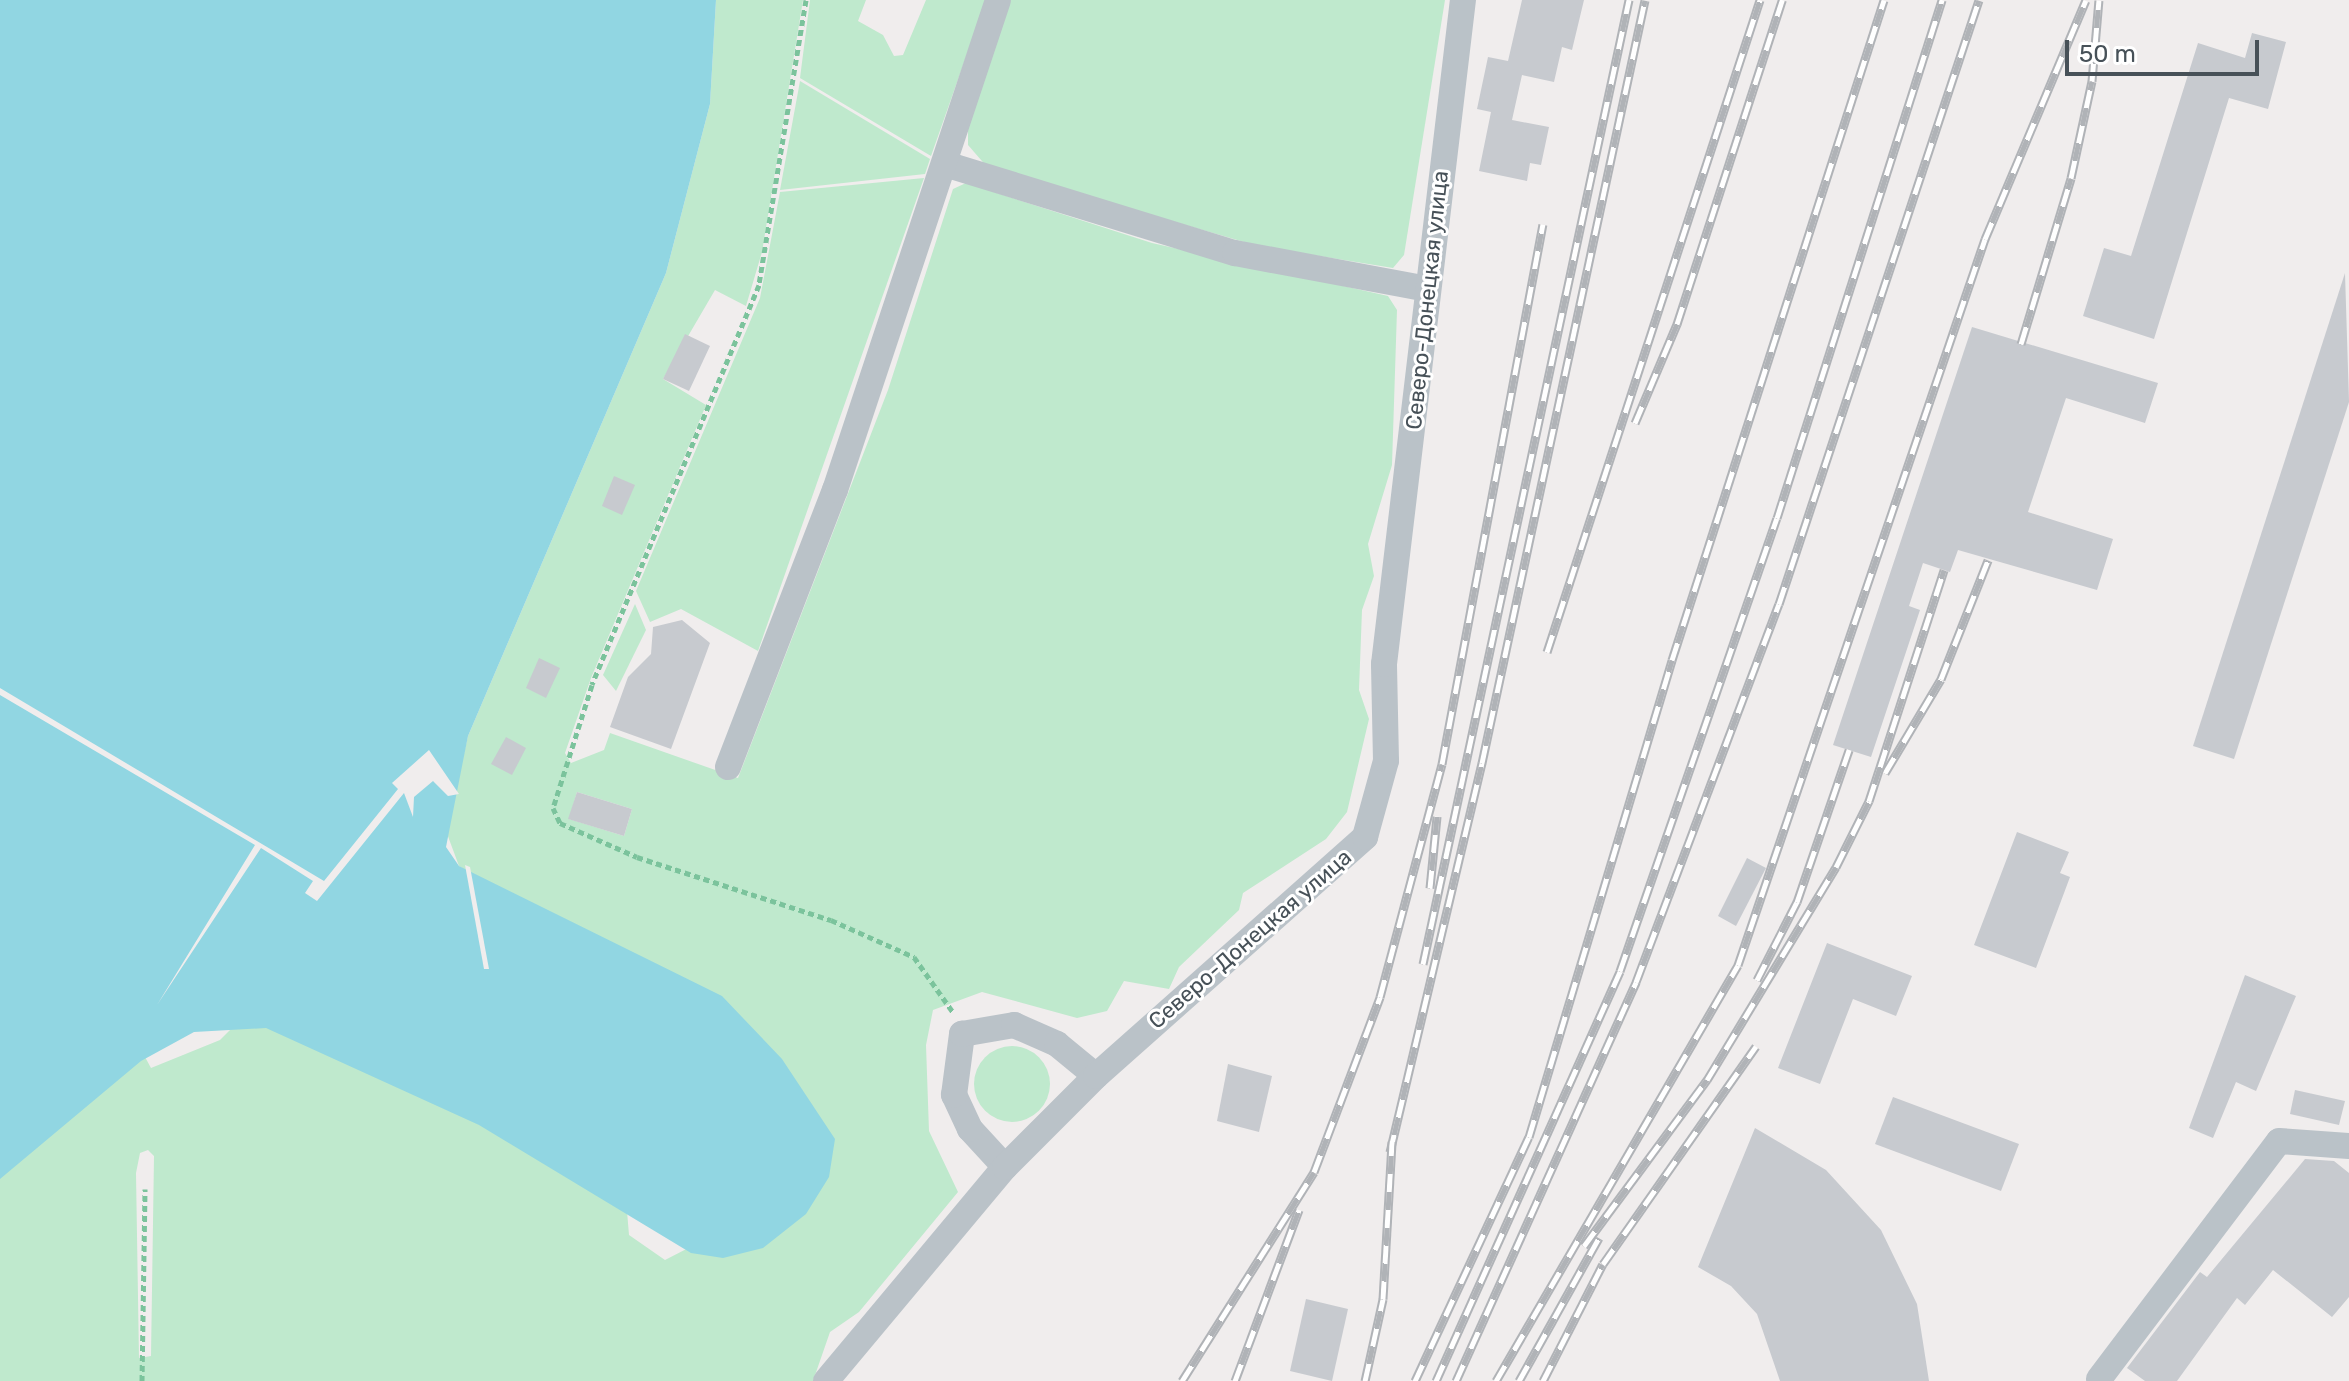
<!DOCTYPE html>
<html>
<head>
<meta charset="utf-8">
<style>
  body { margin:0 }
  #map { position:relative; width:2349px; height:1381px; overflow:hidden; background:#f0eded; font-family:Rubik,sans-serif }
  div>[style] { position:absolute }
  .green>* { inset:0; background:#bfe9cd }
  .round { border-radius:50% }
  .water>* { inset:0; background:#91d6e2 }
  .pier>* { inset:0; background:#f0eded }
  .building>* { inset:0; background:#c7cacf }
  .path>* { height:5px; margin-top:-2.5px; transform-origin:0; background:repeating-linear-gradient(90deg,#7bc39c 0 6px,transparent 0 10px) }
  .minor>* { height:26px; margin:-13px; padding:0 13px; transform-origin:13px; border-radius:13px; background:#bac2c8 }
  .rail>* { height:9px; margin-top:-4.5px; transform-origin:0; background:repeating-linear-gradient(90deg,#fff 0 18px,#b0b3b7 0 36px); box-sizing:border-box; border-block:2px solid #b0b3b7 }
  span { translate:-50% -50%; white-space:nowrap; text-align:center; line-height:1.15; -webkit-text-stroke:6px #fff; paint-order:stroke }
  .street-label { font-size:22px; color:#475158 }
  .scale { position:absolute; left:2065px; top:40px; width:194px; height:36px; box-sizing:border-box; border:4px solid #475158; border-top:0; padding-left:10px; font-size:24px; line-height:28px; white-space:nowrap; color:#475158; -webkit-text-stroke:6px #fff; paint-order:stroke }
</style>
</head>
<body>
<div id="map">
  <div class="green">
    <div style="clip-path:polygon(evenodd,716px 0,803px 0,762px 252px,746px 306px,715px 290px,663px 379px,706px 405px,591px 678px,565px 753px,571px 763px,604px 750px,610px 733px,738px 778px,888px 390px,953px 189px,966px 183px,1152px 243px,1388px 296px,1397px 310px,1392px 465px,1368px 544px,1374px 576px,1362px 610px,1359px 690px,1369px 719px,1347px 812px,1326px 839px,1243px 893px,1239px 910px,1179px 967px,1169px 989px,1124px 981px,1107px 1011px,1077px 1018px,982px 992px,933px 1010px,926px 1045px,929px 1131px,958px 1192px,859px 1312px,830px 1332px,813px 1381px,0 1381px,0 1151px,21px 1160px,138px 1044px,151px 1068px,220px 1040px,240px 1020px,285px 1022px,391px 1073px,627px 1211px,629px 1235px,665px 1260px,700px 1242px,545px 923px,459px 866px,446px 831px,468px 736px,666px 273px,710px 104px,716px 0,577px 792px,632px 809px,624px 836px,569px 819px,577px 792px,716px 0,148px 1150px,154px 1156px,151px 1356px,139px 1358px,136px 1173px,140px 1153px,148px 1150px)"></div>
    <div style="clip-path:polygon(810px 0,866px 0,858px 21px,883px 35px,894px 56px,903px 55px,926px 0,986px 0,931px 156px,800px 78px)"></div>
    <div style="clip-path:polygon(1010px 0,1445px 0,1404px 255px,1393px 268px,1258px 246px,988px 168px,968px 145px,968px 126px)"></div>
    <div style="clip-path:polygon(800px 81px,930px 159px,925px 174px,780px 190px)"></div>
    <div style="clip-path:polygon(924px 178px,758px 651px,681px 609px,650px 622px,636px 591px,760px 298px,780px 192px)"></div>
    <div style="clip-path:polygon(635px 604px,646px 630px,616px 691px,603px 675px)"></div>
    <div class="round" style="left:974px;top:1046px;width:76px;height:76px"></div>
  </div>
  <div class="water">
    <div style="clip-path:polygon(0 0,716px 0,710px 104px,666px 273px,468px 736px,446px 847px,459px 866px,722px 996px,782px 1059px,835px 1139px,829px 1177px,806px 1214px,763px 1248px,723px 1258px,691px 1253px,479px 1125px,266px 1028px,194px 1032px,141px 1061px,0 1179px)"></div>
  </div>
  <div class="pier">
    <div style="clip-path:polygon(0 688px,324px 881px,398px 789px,392px 783px,429px 750px,459px 794px,448px 796px,433px 781px,414px 797px,413px 817px,404px 793px,317px 901px,305px 893px,313px 881px,261px 848px,157px 1005px,255px 845px,0 695px)"></div>
    <div style="clip-path:polygon(465px 865px,470px 867px,489px 969px,484px 969px)"></div>
  </div>
  <div class="building">
    <div style="clip-path:polygon(1522px 0,1584px 0,1572px 50px,1562px 47px,1554px 82px,1522px 75px,1512px 120px,1549px 127px,1541px 165px,1530px 163px,1527px 181px,1479px 171px,1491px 112px,1477px 109px,1488px 57px,1508px 61px)"></div>
    <div style="clip-path:polygon(2252px 33px,2286px 42px,2268px 109px,2229px 98px,2154px 339px,2083px 316px,2104px 248px,2131px 256px,2198px 43px,2245px 58px)"></div>
    <div style="clip-path:polygon(2345px 273px,2349px 402px,2234px 759px,2193px 746px)"></div>
    <div style="clip-path:polygon(1972px 327px,2158px 383px,2145px 423px,2066px 398px,2028px 512px,2113px 539px,2097px 590px,1958px 550px,1950px 572px,1923px 563px,1909px 606px,1920px 610px,1871px 757px,1833px 745px)"></div>
    <div style="clip-path:polygon(685px 334px,710px 346px,689px 391px,663px 379px)"></div>
    <div style="clip-path:polygon(614px 476px,635px 485px,622px 515px,602px 506px)"></div>
    <div style="clip-path:polygon(682px 620px,710px 643px,671px 749px,610px 727px,628px 677px,651px 654px,653px 627px)"></div>
    <div style="clip-path:polygon(539px 658px,560px 668px,546px 698px,526px 688px)"></div>
    <div style="clip-path:polygon(506px 737px,526px 748px,512px 775px,491px 764px)"></div>
    <div style="clip-path:polygon(577px 792px,632px 809px,624px 836px,568px 819px)"></div>
    <div style="clip-path:polygon(2017px 832px,2069px 852px,2060px 873px,2070px 877px,2036px 968px,1974px 945px)"></div>
    <div style="clip-path:polygon(1747px 858px,1766px 868px,1736px 926px,1718px 916px)"></div>
    <div style="clip-path:polygon(1827px 943px,1912px 976px,1896px 1016px,1853px 999px,1820px 1084px,1778px 1068px)"></div>
    <div style="clip-path:polygon(2245px 975px,2296px 996px,2256px 1091px,2236px 1082px,2213px 1138px,2189px 1128px)"></div>
    <div style="clip-path:polygon(1228px 1064px,1272px 1076px,1259px 1132px,1217px 1121px)"></div>
    <div style="clip-path:polygon(2295px 1090px,2345px 1101px,2339px 1125px,2290px 1114px)"></div>
    <div style="clip-path:polygon(1893px 1097px,2019px 1144px,2001px 1191px,1875px 1144px)"></div>
    <div style="clip-path:polygon(1755px 1128px,1826px 1170px,1881px 1230px,1917px 1304px,1929px 1381px,1780px 1381px,1757px 1314px,1731px 1286px,1698px 1267px)"></div>
    <div style="clip-path:polygon(2305px 1159px,2334px 1161px,2349px 1173px,2349px 1297px,2332px 1317px,2273px 1270px,2245px 1305px,2237px 1298px,2177px 1381px,2145px 1381px,2127px 1368px,2200px 1272px,2207px 1277px)"></div>
    <div style="clip-path:polygon(1306px 1299px,1348px 1309px,1332px 1381px,1290px 1371px)"></div>
  </div>
  <div class="path">
    <div style="left:806px;top:0;width:289px;rotate:99.4deg"></div>
    <div style="left:759px;top:285px;width:433px;rotate:112.7deg"></div>
    <div style="left:592px;top:685px;width:129px;rotate:107.6deg"></div>
    <div style="left:553px;top:808px;width:17px;rotate:65deg"></div>
    <div style="left:560px;top:823px;width:84px;rotate:23.8deg"></div>
    <div style="left:637px;top:857px;width:204px;rotate:18deg"></div>
    <div style="left:831px;top:920px;width:91px;rotate:24deg"></div>
    <div style="left:914px;top:957px;width:67px;rotate:54.7deg"></div>
    <div style="left:142px;top:1381px;width:192px;rotate:-89.1deg"></div>
  </div>
  <div class="minor">
    <div style="left:945px;top:164px;width:303px;rotate:17.1deg"></div>
    <div style="left:1235px;top:253px;width:196px;rotate:10.6deg"></div>
    <div style="left:728px;top:767px;width:297px;rotate:-68.9deg"></div>
    <div style="left:835px;top:490px;width:516px;rotate:-71.6deg"></div>
    <div style="left:1005px;top:1167px;width:52px;rotate:-132.6deg"></div>
    <div style="left:970px;top:1129px;width:38px;rotate:-115deg"></div>
    <div style="left:954px;top:1095px;width:62px;rotate:-82.5deg"></div>
    <div style="left:962px;top:1034px;width:53px;rotate:-9.8deg"></div>
    <div style="left:1014px;top:1025px;width:47px;rotate:23.8deg"></div>
    <div style="left:1057px;top:1044px;width:50px;rotate:39.4deg"></div>
    <div style="left:2099px;top:1379px;width:298px;rotate:-52.9deg"></div>
    <div style="left:2279px;top:1141px;width:70px;rotate:4.1deg"></div>
    <div style="left:826px;top:1381px;width:279px;rotate:-50.1deg"></div>
    <div style="left:1005px;top:1167px;width:129px;rotate:-45deg"></div>
    <div style="left:1096px;top:1076px;width:360px;rotate:-41.6deg"></div>
    <div style="left:1365px;top:837px;width:79px;rotate:-74.6deg"></div>
    <div style="left:1386px;top:761px;width:97px;rotate:-91.2deg"></div>
    <div style="left:1384px;top:664px;width:669px;rotate:-83.22deg"></div>
  </div>
  <div class="rail">
    <div style="left:2021px;top:344px;width:173px;rotate:-73.2deg"></div>
    <div style="left:2071px;top:178px;width:99px;rotate:-77.8deg"></div>
    <div style="left:2092px;top:81px;width:81px;rotate:-85.1deg"></div>
    <div style="left:1635px;top:423px;width:108px;rotate:-67deg"></div>
    <div style="left:1677px;top:324px;width:341px;rotate:-72deg"></div>
    <div style="left:1547px;top:652px;width:686px;rotate:-71.91deg"></div>
    <div style="left:1885px;top:773px;width:109px;rotate:-59.2deg"></div>
    <div style="left:1941px;top:679px;width:128px;rotate:-68.4deg"></div>
    <div style="left:1430px;top:888px;width:72px;rotate:-84.4deg"></div>
    <div style="left:1423px;top:964px;width:986px;rotate:-77.94deg"></div>
    <div style="left:1757px;top:980px;width:88px;rotate:-62.9deg"></div>
    <div style="left:1797px;top:902px;width:161px;rotate:-71.1deg"></div>
    <div style="left:1390px;top:1152px;width:400px;rotate:-76.7deg"></div>
    <div style="left:1482px;top:763px;width:780px;rotate:-77.94deg"></div>
    <div style="left:1584px;top:1246px;width:207px;rotate:-53.5deg"></div>
    <div style="left:1707px;top:1080px;width:249px;rotate:-58.8deg"></div>
    <div style="left:1836px;top:867px;width:74px;rotate:-63.4deg"></div>
    <div style="left:1869px;top:801px;width:243px;rotate:-72deg"></div>
    <div style="left:1182px;top:1381px;width:247px;rotate:-57.7deg"></div>
    <div style="left:1314px;top:1172px;width:187px;rotate:-69.3deg"></div>
    <div style="left:1380px;top:997px;width:241px;rotate:-75.1deg"></div>
    <div style="left:1442px;top:764px;width:549px;rotate:-79.41deg"></div>
    <div style="left:1235px;top:1381px;width:183px;rotate:-69.5deg"></div>
    <div style="left:1365px;top:1381px;width:84px;rotate:-77.6deg"></div>
    <div style="left:1383px;top:1299px;width:158px;rotate:-86.7deg"></div>
    <div style="left:1415px;top:1381px;width:269px;rotate:-65deg"></div>
    <div style="left:1529px;top:1137px;width:498px;rotate:-73.3deg"></div>
    <div style="left:1672px;top:660px;width:693px;rotate:-72.19deg"></div>
    <div style="left:1436px;top:1381px;width:449px;rotate:-65.8deg"></div>
    <div style="left:1620px;top:971px;width:479px;rotate:-70.9deg"></div>
    <div style="left:1777px;top:518px;width:544px;rotate:-72.33deg"></div>
    <div style="left:1456px;top:1381px;width:438px;rotate:-65.7deg"></div>
    <div style="left:1636px;top:982px;width:404px;rotate:-69.3deg"></div>
    <div style="left:1779px;top:604px;width:636px;rotate:-71.68deg"></div>
    <div style="left:1496px;top:1381px;width:481px;rotate:-59.8deg"></div>
    <div style="left:1738px;top:965px;width:767px;rotate:-71.21deg"></div>
    <div style="left:1985px;top:239px;width:259px;rotate:-67.1deg"></div>
    <div style="left:1519px;top:1381px;width:164px;rotate:-60.8deg"></div>
    <div style="left:1543px;top:1381px;width:131px;rotate:-62.9deg"></div>
    <div style="left:1603px;top:1264px;width:266px;rotate:-54.9deg"></div>
  </div>
  <div class="street-label">
    <span style="left:1427px;top:300px;rotate:-84deg">Северо-Донецкая улица</span>
    <span style="left:1250px;top:939px;rotate:-41deg">Северо-Донецкая улица</span>
  </div>
  <div class="scale">50 m</div>
</div>
</body>
</html>
